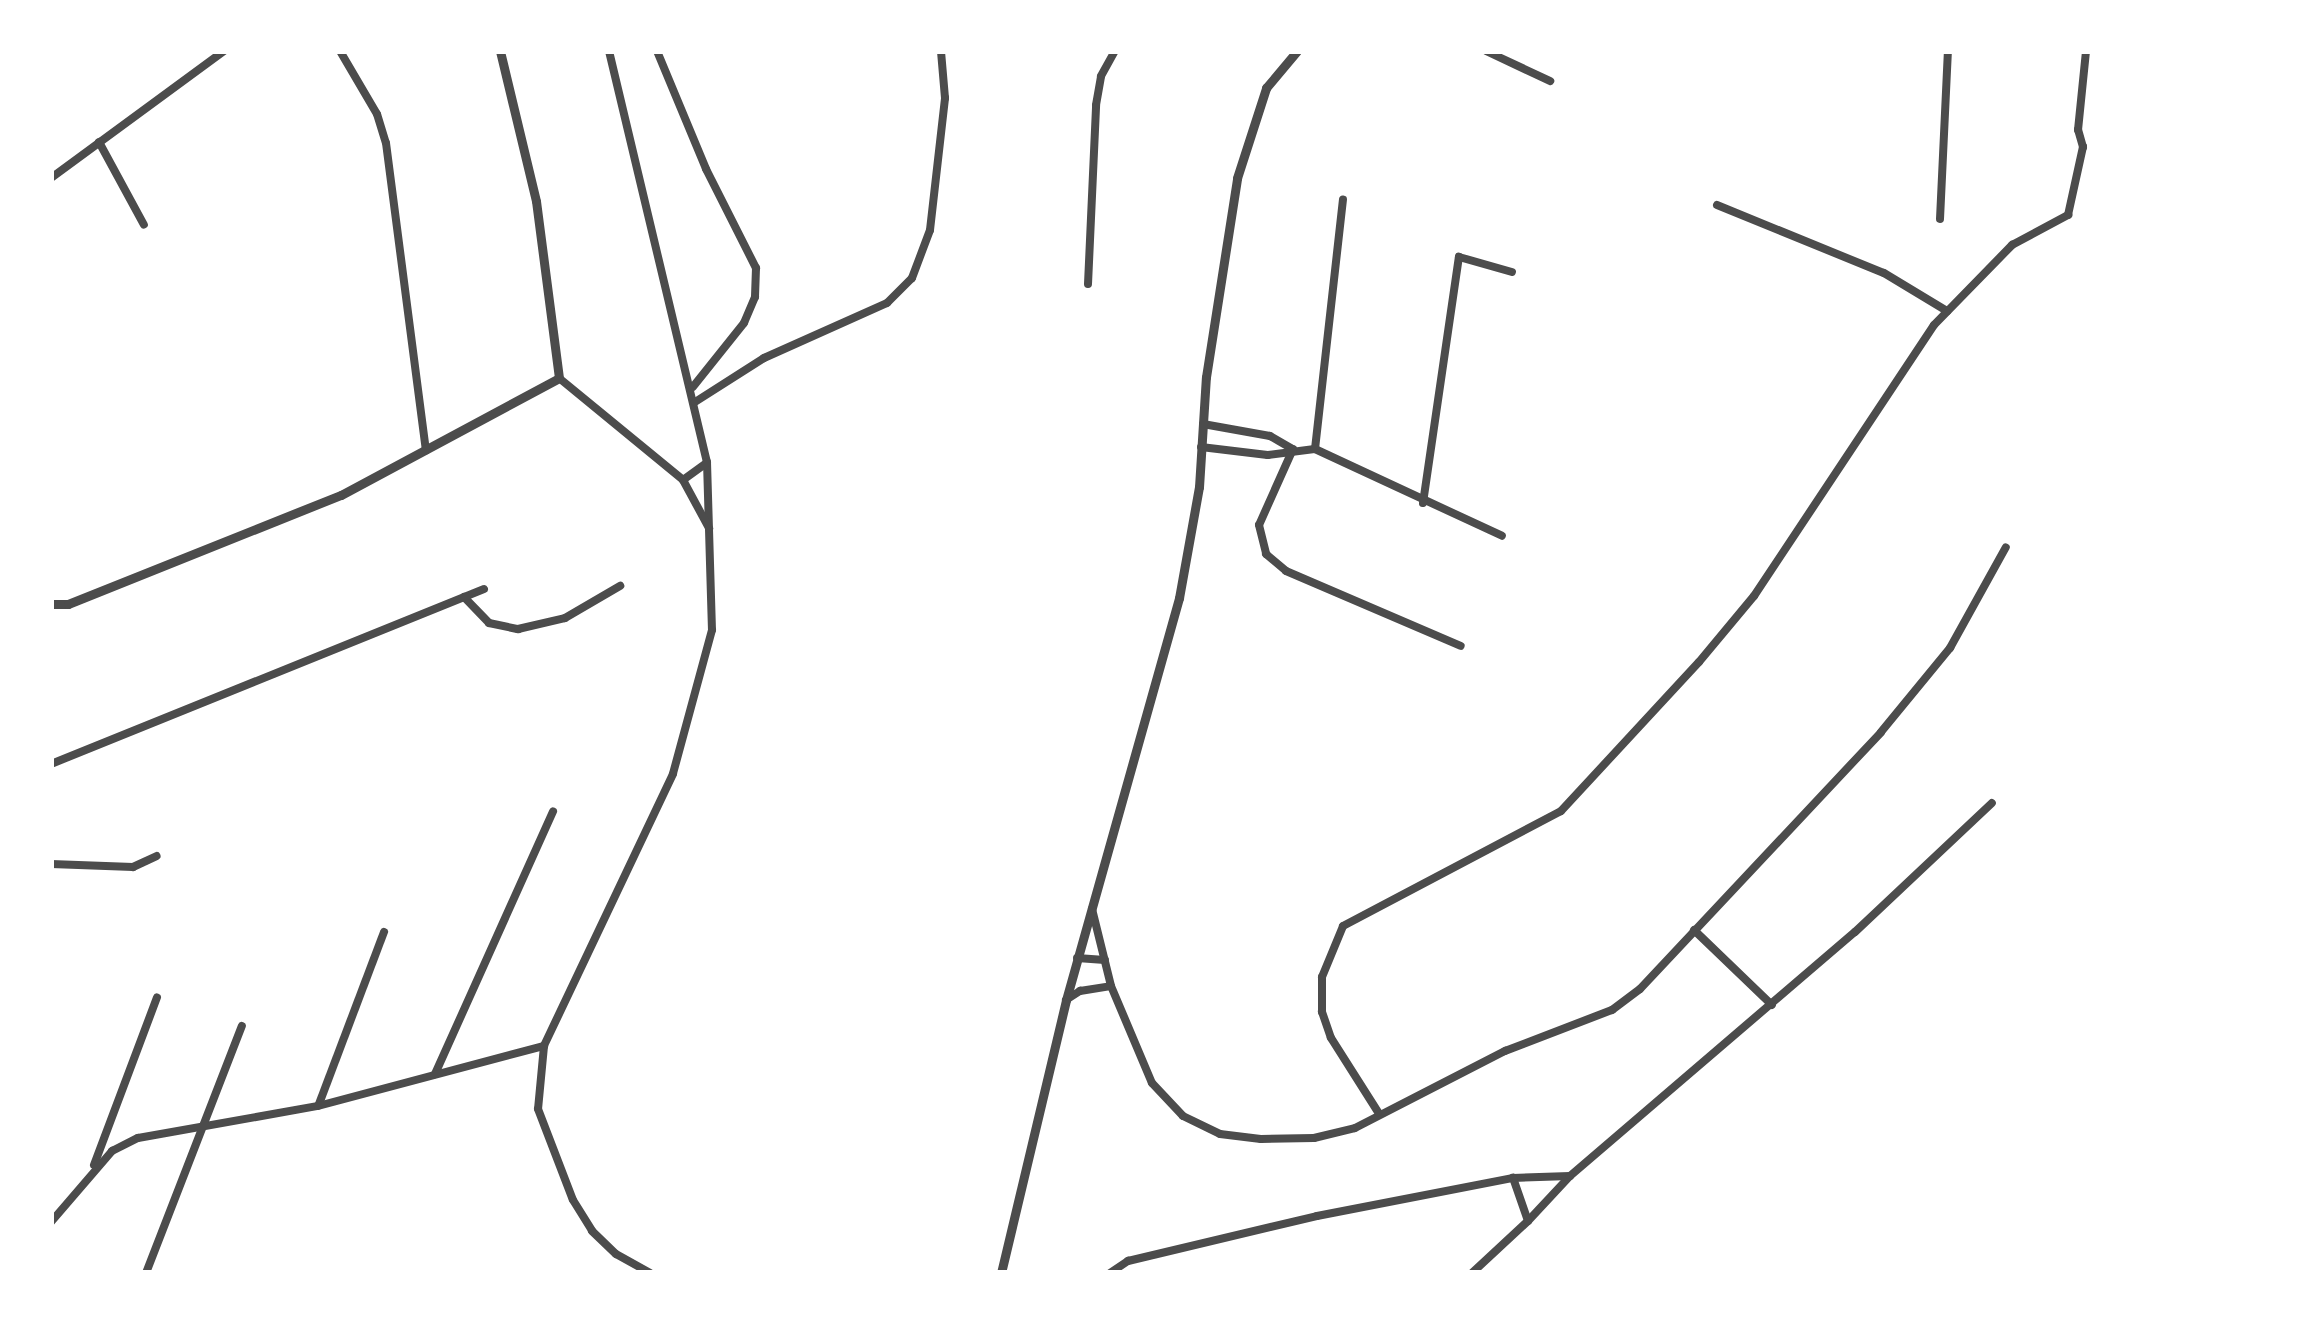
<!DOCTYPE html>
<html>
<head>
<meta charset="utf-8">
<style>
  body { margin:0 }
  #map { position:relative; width:2300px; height:1324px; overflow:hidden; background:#fff; font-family:"IBM Plex Sans",sans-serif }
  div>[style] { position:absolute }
  .minor>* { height:8px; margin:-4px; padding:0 4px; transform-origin:4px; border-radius:4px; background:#4c4c4c }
  .tertiary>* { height:9px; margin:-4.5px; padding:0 4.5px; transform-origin:4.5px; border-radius:4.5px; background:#4c4c4c }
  span { translate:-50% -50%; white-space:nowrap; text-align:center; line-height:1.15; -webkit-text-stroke:12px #fff; paint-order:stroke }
  .frame { position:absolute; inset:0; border:54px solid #fff; pointer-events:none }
</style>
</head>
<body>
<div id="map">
  <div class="minor">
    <div style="left:340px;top:51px;width:73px;rotate:59.6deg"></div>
    <div style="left:377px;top:114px;width:30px;rotate:73deg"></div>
    <div style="left:386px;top:143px;width:310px;rotate:82.6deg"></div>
    <div style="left:609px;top:51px;width:423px;rotate:76.6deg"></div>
    <div style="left:707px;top:462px;width:168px;rotate:88.3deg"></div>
    <div style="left:712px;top:630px;width:149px;rotate:105.2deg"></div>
    <div style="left:673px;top:774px;width:301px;rotate:115.4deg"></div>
    <div style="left:544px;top:1046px;width:63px;rotate:95.4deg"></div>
    <div style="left:538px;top:1109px;width:97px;rotate:69deg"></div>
    <div style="left:573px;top:1200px;width:36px;rotate:58deg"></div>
    <div style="left:592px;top:1231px;width:33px;rotate:44deg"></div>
    <div style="left:616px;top:1254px;width:39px;rotate:29deg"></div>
    <div style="left:657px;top:51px;width:128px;rotate:67.4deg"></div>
    <div style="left:706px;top:169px;width:111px;rotate:63.2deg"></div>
    <div style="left:756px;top:268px;width:29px;rotate:92deg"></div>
    <div style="left:755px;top:297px;width:28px;rotate:113deg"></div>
    <div style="left:744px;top:323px;width:82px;rotate:128.6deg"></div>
    <div style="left:1486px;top:51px;width:71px;rotate:25.1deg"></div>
    <div style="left:99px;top:142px;width:94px;rotate:61.5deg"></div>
    <div style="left:51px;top:178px;width:215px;rotate:-36.3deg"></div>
    <div style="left:1717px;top:205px;width:180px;rotate:22.2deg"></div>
    <div style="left:1884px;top:273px;width:74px;rotate:31.1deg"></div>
    <div style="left:1940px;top:219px;width:168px;rotate:-87.3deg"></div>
    <div style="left:1088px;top:284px;width:179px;rotate:-87.4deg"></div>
    <div style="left:1096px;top:105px;width:29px;rotate:-80deg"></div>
    <div style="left:1101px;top:76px;width:29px;rotate:-61deg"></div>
    <div style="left:559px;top:378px;width:161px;rotate:39.4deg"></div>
    <div style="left:683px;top:480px;width:55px;rotate:61.6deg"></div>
    <div style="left:695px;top:402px;width:82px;rotate:-32.5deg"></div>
    <div style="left:764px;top:358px;width:135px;rotate:-24.1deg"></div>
    <div style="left:887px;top:303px;width:35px;rotate:-45deg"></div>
    <div style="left:912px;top:278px;width:51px;rotate:-69.4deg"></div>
    <div style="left:930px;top:230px;width:133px;rotate:-83.5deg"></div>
    <div style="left:945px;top:98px;width:47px;rotate:-94.9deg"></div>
    <div style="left:1203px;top:424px;width:68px;rotate:10.2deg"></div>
    <div style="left:1270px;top:436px;width:24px;rotate:30deg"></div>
    <div style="left:1201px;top:447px;width:67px;rotate:6.8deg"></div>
    <div style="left:1268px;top:455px;width:47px;rotate:-7.3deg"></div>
    <div style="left:1315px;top:449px;width:206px;rotate:24.9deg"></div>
    <div style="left:1293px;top:449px;width:83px;rotate:114.1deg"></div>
    <div style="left:1259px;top:525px;width:30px;rotate:76deg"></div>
    <div style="left:1266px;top:554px;width:26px;rotate:40deg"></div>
    <div style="left:1286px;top:571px;width:190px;rotate:23.2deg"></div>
    <div style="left:1315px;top:449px;width:251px;rotate:-83.6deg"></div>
    <div style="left:683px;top:480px;width:29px;rotate:-36deg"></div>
    <div style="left:1423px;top:503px;width:249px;rotate:-81.7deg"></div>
    <div style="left:1459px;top:257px;width:55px;rotate:15.8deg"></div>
    <div style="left:464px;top:597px;width:36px;rotate:46deg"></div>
    <div style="left:489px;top:623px;width:30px;rotate:12deg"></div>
    <div style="left:518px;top:629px;width:48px;rotate:-13.2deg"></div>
    <div style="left:565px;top:618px;width:64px;rotate:-30.2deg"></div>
    <div style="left:51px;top:764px;width:467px;rotate:-22deg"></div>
    <div style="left:51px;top:864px;width:82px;rotate:2.1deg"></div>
    <div style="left:133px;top:867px;width:26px;rotate:-25deg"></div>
    <div style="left:1092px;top:909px;width:79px;rotate:76.1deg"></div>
    <div style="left:1111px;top:986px;width:105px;rotate:67.1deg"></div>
    <div style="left:1152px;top:1083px;width:45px;rotate:46.8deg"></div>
    <div style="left:1183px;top:1116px;width:41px;rotate:25.9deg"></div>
    <div style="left:1220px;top:1134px;width:41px;rotate:7deg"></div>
    <div style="left:1261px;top:1139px;width:53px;rotate:-1.1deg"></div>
    <div style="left:1314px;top:1138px;width:42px;rotate:-13.7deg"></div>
    <div style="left:1355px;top:1128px;width:169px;rotate:-27.2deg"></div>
    <div style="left:1505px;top:1051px;width:115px;rotate:-21deg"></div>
    <div style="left:1612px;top:1010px;width:35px;rotate:-37deg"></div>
    <div style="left:1640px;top:989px;width:352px;rotate:-46.8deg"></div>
    <div style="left:1881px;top:732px;width:109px;rotate:-50.6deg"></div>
    <div style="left:1950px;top:648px;width:115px;rotate:-61deg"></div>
    <div style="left:1694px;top:930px;width:108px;rotate:43.9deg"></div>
    <div style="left:1077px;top:958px;width:28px;rotate:4deg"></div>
    <div style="left:1066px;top:1000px;width:17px;rotate:-33deg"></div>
    <div style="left:1080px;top:991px;width:31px;rotate:-9deg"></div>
    <div style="left:435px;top:1074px;width:288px;rotate:-65.8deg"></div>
    <div style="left:319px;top:1104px;width:184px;rotate:-69.3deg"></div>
    <div style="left:1378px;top:1112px;width:88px;rotate:-122.4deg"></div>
    <div style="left:1331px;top:1038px;width:28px;rotate:-109deg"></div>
    <div style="left:1322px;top:1012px;width:35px;rotate:-90deg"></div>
    <div style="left:1322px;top:977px;width:55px;rotate:-67.6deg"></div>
    <div style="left:1343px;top:926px;width:246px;rotate:-27.8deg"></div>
    <div style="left:1561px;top:811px;width:203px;rotate:-47.2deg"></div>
    <div style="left:1699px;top:662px;width:86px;rotate:-50.2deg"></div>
    <div style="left:1754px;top:596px;width:325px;rotate:-56.4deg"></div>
    <div style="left:1934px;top:325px;width:112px;rotate:-45.7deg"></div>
    <div style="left:2012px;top:245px;width:64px;rotate:-28.2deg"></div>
    <div style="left:2068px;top:215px;width:70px;rotate:-77.6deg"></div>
    <div style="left:2083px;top:147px;width:18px;rotate:-106deg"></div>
    <div style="left:2078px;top:130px;width:79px;rotate:-84.2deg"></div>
    <div style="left:94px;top:1165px;width:179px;rotate:-69.4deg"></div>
    <div style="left:1528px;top:1221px;width:60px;rotate:-47deg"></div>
    <div style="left:51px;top:1222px;width:94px;rotate:-49.3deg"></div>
    <div style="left:112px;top:1151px;width:29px;rotate:-27deg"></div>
    <div style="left:138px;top:1138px;width:183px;rotate:-10.1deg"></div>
    <div style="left:318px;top:1106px;width:234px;rotate:-14.9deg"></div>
    <div style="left:146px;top:1273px;width:265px;rotate:-68.8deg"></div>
    <div style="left:1110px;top:1273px;width:22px;rotate:-34deg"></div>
    <div style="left:1128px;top:1261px;width:194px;rotate:-13.4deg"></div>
    <div style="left:1317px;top:1216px;width:200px;rotate:-11deg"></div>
    <div style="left:1513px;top:1178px;width:57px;rotate:-2deg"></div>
    <div style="left:1570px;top:1176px;width:375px;rotate:-40.6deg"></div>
    <div style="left:1855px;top:932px;width:188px;rotate:-43.3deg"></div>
    <div style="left:1472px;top:1273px;width:76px;rotate:-42.9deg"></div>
    <div style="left:1528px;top:1221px;width:46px;rotate:-109.2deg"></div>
  </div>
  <div class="tertiary">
    <div style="left:51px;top:604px;width:17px"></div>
    <div style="left:68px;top:604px;width:294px;rotate:-21.8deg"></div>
    <div style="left:341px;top:495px;width:247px;rotate:-28.2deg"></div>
    <div style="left:559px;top:378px;width:178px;rotate:-97.4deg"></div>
    <div style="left:536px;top:201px;width:154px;rotate:-103.5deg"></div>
    <div style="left:1001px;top:1273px;width:281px;rotate:-76.6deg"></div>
    <div style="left:1066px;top:1000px;width:418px;rotate:-74.3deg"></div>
    <div style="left:1179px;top:598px;width:113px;rotate:-79.8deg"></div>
    <div style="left:1199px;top:487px;width:110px;rotate:-86.4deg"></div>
    <div style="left:1206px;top:377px;width:201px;rotate:-81.1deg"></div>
    <div style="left:1237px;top:178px;width:95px;rotate:-72.1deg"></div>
    <div style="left:1266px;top:88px;width:48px;rotate:-50deg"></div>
  </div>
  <div class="frame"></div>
</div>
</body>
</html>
